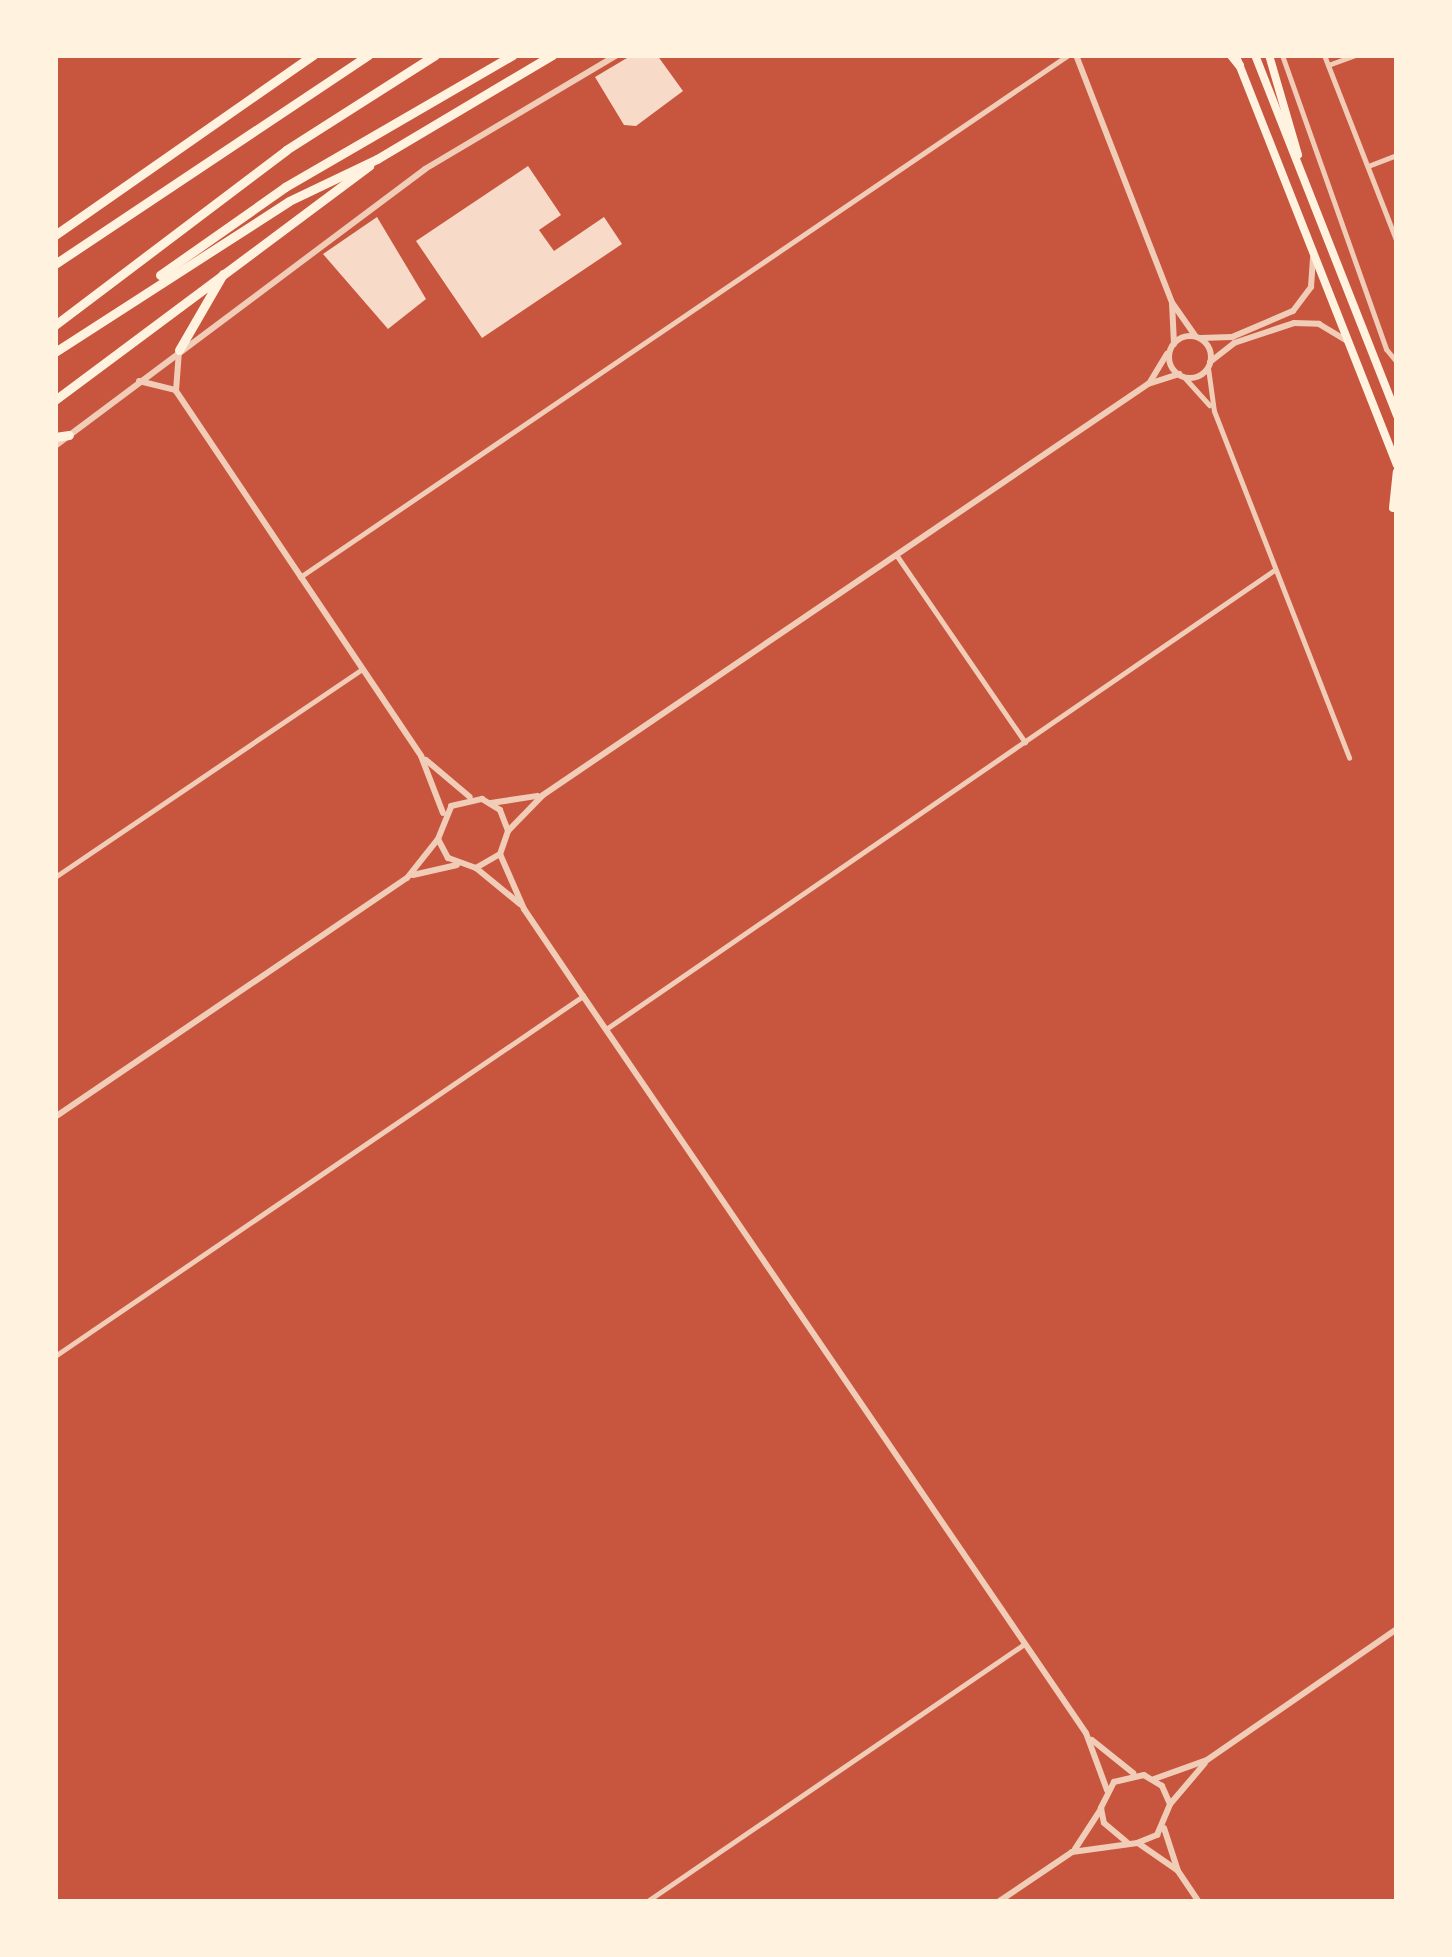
<!DOCTYPE html>
<html>
<head>
<meta charset="utf-8">
<style>
  body { margin:0 }
  #map { position:relative; width:1452px; height:1957px; overflow:hidden; background:#c8553d; font-family:Karla,sans-serif }
  div>[style] { position:absolute }
  .building>* { inset:0; background:#f7dbc8 }
  .minor>* { height:5px; margin:-2.5px; padding:0 2.5px; transform-origin:2.5px; border-radius:2.5px; background:#f1ccb7 }
  .tertiary>* { height:6px; margin:-3px; padding:0 3px; transform-origin:3px; border-radius:3px; background:#f1ccb7 }
  .tertiary>.ring { margin:-3px; padding:0; box-sizing:content-box; background:none; border:6px solid #f1ccb7; border-radius:50% }
  .primary>* { height:8px; margin:-4px; padding:0 4px; transform-origin:4px; border-radius:4px; background:#fff3e0 }
  .motorway>* { height:9px; margin:-4.5px; padding:0 4.5px; transform-origin:4.5px; border-radius:4.5px; background:#fff3e0 }
  span { translate:-50% -50%; white-space:nowrap; text-align:center; line-height:1.15; -webkit-text-stroke:10px #fff3e0; paint-order:stroke }
  .frame { position:absolute; inset:0; border:58px solid #fff3e0; pointer-events:none }
</style>
</head>
<body>
<div id="map">
  <div class="building">
    <div style="clip-path:polygon(632px 55px,657px 55px,683px 91px,636px 126px,624px 125px,595px 77px)"></div>
    <div style="clip-path:polygon(528px 166px,561px 215px,539px 230px,554px 251px,604px 217px,622px 244px,482px 338px,416px 241px)"></div>
    <div style="clip-path:polygon(377px 217px,426px 299px,388px 329px,323px 254px)"></div>
  </div>
  <div class="minor">
    <div style="left:1282px;top:55px;width:312px;rotate:70.5deg"></div>
    <div style="left:1386px;top:349px;width:17px;rotate:50deg"></div>
    <div style="left:1324px;top:55px;width:201px;rotate:68.7deg"></div>
    <div style="left:1328px;top:65px;width:30px;rotate:-20deg"></div>
    <div style="left:1368px;top:166px;width:31px;rotate:-21deg"></div>
    <div style="left:1208px;top:368px;width:43px;rotate:82.1deg"></div>
    <div style="left:1214px;top:411px;width:372px;rotate:68.7deg"></div>
    <div style="left:1184px;top:377px;width:38px;rotate:48deg"></div>
    <div style="left:897px;top:556px;width:226px;rotate:55.5deg"></div>
    <div style="left:300px;top:577px;width:929px;rotate:-34.2deg"></div>
    <div style="left:55px;top:877px;width:371px;rotate:-34.1deg"></div>
    <div style="left:606px;top:1029px;width:809px;rotate:-34.48deg"></div>
    <div style="left:55px;top:1356px;width:639px;rotate:-34.29deg"></div>
    <div style="left:646px;top:1902px;width:458px;rotate:-34.3deg"></div>
  </div>
  <div class="tertiary">
    <div style="left:1076px;top:55px;width:266px;rotate:68.8deg"></div>
    <div style="left:1172px;top:303px;width:41px;rotate:87.2deg"></div>
    <div style="left:1173px;top:304px;width:39px;rotate:55deg"></div>
    <div class="ring" style="left:1169px;top:336px;width:36px;height:36px"></div>
    <div style="left:1200px;top:338px;width:32px;rotate:-2deg"></div>
    <div style="left:1232px;top:337px;width:66px;rotate:-23.1deg"></div>
    <div style="left:1293px;top:311px;width:30px;rotate:-53deg"></div>
    <div style="left:1311px;top:287px;width:29px;rotate:-86deg"></div>
    <div style="left:179px;top:351px;width:40px;rotate:94.3deg"></div>
    <div style="left:176px;top:391px;width:440px;rotate:56.1deg"></div>
    <div style="left:421px;top:756px;width:61px;rotate:68.9deg"></div>
    <div style="left:1210px;top:362px;width:31px;rotate:-38deg"></div>
    <div style="left:1234px;top:343px;width:63px;rotate:-18.4deg"></div>
    <div style="left:1294px;top:323px;width:25px;rotate:2deg"></div>
    <div style="left:1319px;top:324px;width:33px;rotate:31deg"></div>
    <div style="left:139px;top:381px;width:36px;rotate:14deg"></div>
    <div style="left:1150px;top:382px;width:33px;rotate:-59deg"></div>
    <div style="left:55px;top:446px;width:462px;rotate:-36.8deg"></div>
    <div style="left:425px;top:169px;width:223px;rotate:-30.7deg"></div>
    <div style="left:426px;top:760px;width:57px;rotate:40.1deg"></div>
    <div style="left:491px;top:803px;width:47px;rotate:-8.7deg"></div>
    <div style="left:508px;top:831px;width:50px;rotate:-45.8deg"></div>
    <div style="left:543px;top:795px;width:731px;rotate:-34.19deg"></div>
    <div style="left:1148px;top:384px;width:33px;rotate:-18deg"></div>
    <div style="left:500px;top:854px;width:60px;rotate:66.4deg"></div>
    <div style="left:524px;top:909px;width:105px;rotate:55.9deg"></div>
    <div style="left:583px;top:996px;width:892px;rotate:55.69deg"></div>
    <div style="left:1086px;top:1733px;width:61px;rotate:69.8deg"></div>
    <div style="left:476px;top:868px;width:57px;rotate:39.3deg"></div>
    <div style="left:413px;top:875px;width:45px;rotate:-12.8deg"></div>
    <div style="left:55px;top:1117px;width:425px;rotate:-34.2deg"></div>
    <div style="left:407px;top:878px;width:50px;rotate:-51.5deg"></div>
    <div style="left:438px;top:839px;width:35px;rotate:-68deg"></div>
    <div style="left:451px;top:806px;width:32px;rotate:-13deg"></div>
    <div style="left:482px;top:799px;width:21px;rotate:31deg"></div>
    <div style="left:500px;top:810px;width:22px;rotate:69deg"></div>
    <div style="left:508px;top:831px;width:24px;rotate:109deg"></div>
    <div style="left:500px;top:854px;width:28px;rotate:150deg"></div>
    <div style="left:476px;top:868px;width:30px;rotate:-160deg"></div>
    <div style="left:448px;top:858px;width:21px;rotate:-118deg"></div>
    <div style="left:1092px;top:1740px;width:53px;rotate:38.8deg"></div>
    <div style="left:1154px;top:1779px;width:56px;rotate:-19.7deg"></div>
    <div style="left:1207px;top:1760px;width:231px;rotate:-34.6deg"></div>
    <div style="left:1171px;top:1803px;width:52px;rotate:-49.6deg"></div>
    <div style="left:1164px;top:1828px;width:45px;rotate:72deg"></div>
    <div style="left:1178px;top:1871px;width:37px;rotate:56deg"></div>
    <div style="left:1138px;top:1843px;width:47px;rotate:34.7deg"></div>
    <div style="left:1075px;top:1849px;width:48px;rotate:-57deg"></div>
    <div style="left:998px;top:1902px;width:89px;rotate:-34deg"></div>
    <div style="left:1072px;top:1852px;width:66px;rotate:-7.9deg"></div>
    <div style="left:1137px;top:1843px;width:22px;rotate:-22deg"></div>
    <div style="left:1157px;top:1835px;width:34px;rotate:-67deg"></div>
    <div style="left:1170px;top:1804px;width:20px;rotate:-114deg"></div>
    <div style="left:1162px;top:1786px;width:21px;rotate:-149deg"></div>
    <div style="left:1144px;top:1775px;width:31px;rotate:167deg"></div>
    <div style="left:1114px;top:1782px;width:29px;rotate:117deg"></div>
    <div style="left:1101px;top:1808px;width:15px;rotate:79deg"></div>
    <div style="left:1104px;top:1823px;width:30px;rotate:40deg"></div>
  </div>
  <div class="primary">
    <div style="left:1255px;top:55px;width:388px;rotate:68.5deg"></div>
    <div style="left:1269px;top:55px;width:104px;rotate:73.8deg"></div>
    <div style="left:1237px;top:59px;width:436px;rotate:68.5deg"></div>
    <div style="left:1393px;top:508px;width:36px;rotate:-84deg"></div>
  </div>
  <div class="motorway">
    <div style="left:1231px;top:55px;width:13px;rotate:51deg"></div>
    <div style="left:55px;top:235px;width:315px;rotate:-34.9deg"></div>
    <div style="left:55px;top:264px;width:376px;rotate:-33.7deg"></div>
    <div style="left:160px;top:275px;width:153px;rotate:-35.1deg"></div>
    <div style="left:285px;top:187px;width:263px;rotate:-30.1deg"></div>
    <div style="left:55px;top:325px;width:290px;rotate:-37.1deg"></div>
    <div style="left:286px;top:150px;width:177px;rotate:-32.5deg"></div>
    <div style="left:179px;top:350px;width:88px;rotate:-59.9deg"></div>
    <div style="left:55px;top:352px;width:278px;rotate:-32.8deg"></div>
    <div style="left:289px;top:201px;width:98px;rotate:-25.5deg"></div>
    <div style="left:377px;top:159px;width:204px;rotate:-30.7deg"></div>
    <div style="left:55px;top:400px;width:392px;rotate:-36.7deg"></div>
    <div style="left:55px;top:437px;width:14px;rotate:-8deg"></div>
  </div>
  <div class="frame"></div>
</div>
</body>
</html>
